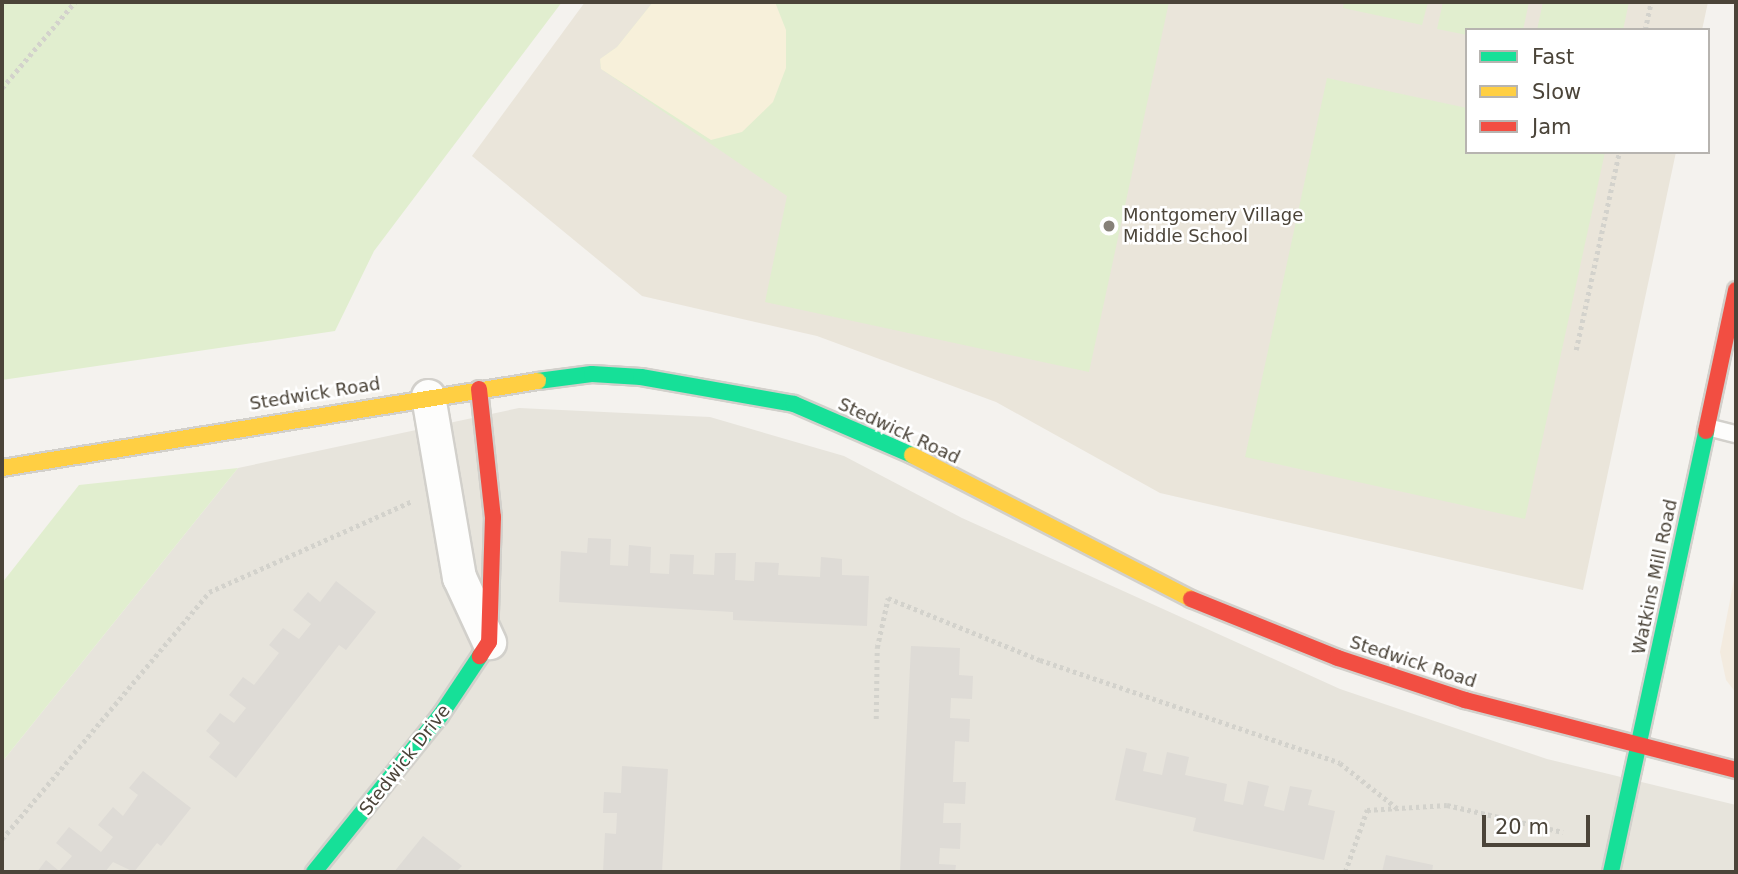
<!DOCTYPE html>
<html>
<head>
<meta charset="utf-8">
<style>
  body { margin:0 }
  #map { position:relative; width:1738px; height:874px; overflow:hidden; background:#f4f2ee; font-family:"DejaVu Sans",sans-serif }
  div>[style] { position:absolute }
  .residential>* { inset:0; background:#e7e4dc }
  .commercial>* { inset:0; background:#f3ebdf }
  .education>* { inset:0; background:#eae5da }
  .green>* { inset:0; background:#e1eecf }
  .sand>* { inset:0; background:#f7f0da }
  .building>* { inset:0; background:#dedbd6 }
  .path>* { height:4.5px; margin-top:-2.25px; transform-origin:0; background:repeating-linear-gradient(90deg,#d3d2cc 0 3.5px,transparent 0 7px) }
  .roads { filter:drop-shadow(2px 0 #d2d0cb) drop-shadow(-2px 0 #d2d0cb) drop-shadow(0 2px #d2d0cb) drop-shadow(0 -2px #d2d0cb) }
  .lane>* { height:16px; margin:-8px; padding:0 8px; transform-origin:8px; border-radius:8px; background:#fdfdfc }
  .street>* { height:33px; margin:-16.5px; padding:0 16.5px; transform-origin:16.5px; border-radius:16.5px; background:#fdfdfc }
  .fast>* { height:16px; margin:-8px; padding:0 8px; transform-origin:8px; border-radius:8px; background:#16e098 }
  .slow>* { height:16px; margin:-8px; padding:0 8px; transform-origin:8px; border-radius:8px; background:#ffcf43 }
  .jam>* { height:16px; margin:-8px; padding:0 8px; transform-origin:8px; border-radius:8px; background:#f24e42 }
  .dots>* { width:19px; height:19px; translate:-50% -50%; box-sizing:border-box; border:4px solid #fff; border-radius:50% }
  span { translate:-50% -50%; white-space:nowrap; text-align:center; line-height:1.15; -webkit-text-stroke:5px #fff; paint-order:stroke }
  .poi-label { font-size:18px; color:#4b4439 }
  .left { translate:0 -50%; text-align:left }
  .street-label { font-size:18px; color:#4b4439 }
  .frame { position:absolute; inset:0; border:4px solid #4b4439; pointer-events:none }
  .legend { position:absolute; left:1465px; top:28px; width:245px; height:126px; box-sizing:border-box; background:#fff; border:2px solid #b7b4b0; margin:0; padding:9px 12px; list-style:none; font-size:21px; color:#4b4439 }
  .legend li { display:flex; align-items:center; gap:14px; height:35px }
  .legend b { width:35px; border:2px solid #b7b4b0 }
  .scale { position:absolute; left:1482px; top:815px; width:108px; height:32px; box-sizing:border-box; border:4px solid #4b4439; border-top:0; padding-left:9px; font-size:21px; line-height:24px; white-space:nowrap; color:#4b4439; -webkit-text-stroke:5px #fff; paint-order:stroke }
</style>
</head>
<body>
<div id="map">
  <div class="residential">
    <div style="clip-path:polygon(519px 408px,710px 417px,844px 456px,962px 518px,1340px 689px,1547px 759px,1736px 805px,1736px 872px,2px 872px,2px 762px,238px 468px)"></div>
  </div>
  <div class="commercial">
    <div style="clip-path:polygon(1736px 569px,1736px 693px,1726px 680px,1720px 652px)"></div>
  </div>
  <div class="education">
    <div style="clip-path:polygon(585px 2px,1708px 2px,1702px 30px,1467px 30px,1467px 152px,1676px 152px,1583px 590px,1160px 493px,996px 402px,817px 336px,642px 296px,472px 156px)"></div>
  </div>
  <div class="green">
    <div style="clip-path:polygon(2px 2px,562px 2px,374px 251px,335px 331px,2px 380px)"></div>
    <div style="clip-path:polygon(653px 2px,1169px 2px,1089px 372px,765px 302px,787px 196px,601px 69px,600px 59px,617px 47px)"></div>
    <div style="clip-path:polygon(1344px 2px,1428px 2px,1422px 25px,1343px 8px)"></div>
    <div style="clip-path:polygon(1443px 2px,1529px 2px,1523px 30px,1467px 30px,1467px 35px,1437px 29px)"></div>
    <div style="clip-path:polygon(1543px 2px,1629px 2px,1623px 30px,1537px 30px)"></div>
    <div style="clip-path:polygon(1327px 78px,1467px 108px,1467px 152px,1605px 152px,1525px 519px,1245px 457px)"></div>
    <div style="clip-path:polygon(238px 468px,2px 762px,2px 583px,79px 485px)"></div>
  </div>
  <div class="sand">
    <div style="clip-path:polygon(653px 2px,775px 2px,786px 30px,786px 68px,773px 102px,742px 132px,711px 140px,601px 69px,600px 59px,617px 47px)"></div>
  </div>
  <div class="building">
    <div style="clip-path:polygon(588px 538px,611px 539px,610px 565px,628px 566px,629px 545px,651px 547px,650px 573px,669px 574px,670px 554px,694px 555px,693px 574px,714px 575px,715px 553px,736px 553px,735px 580px,754px 581px,755px 562px,779px 563px,778px 575px,820px 577px,821px 557px,842px 559px,842px 575px,869px 576px,867px 626px,733px 620px,733px 612px,559px 602px,561px 551px,587px 553px)"></div>
    <div style="clip-path:polygon(336px 581px,376px 612px,346px 650px,339px 645px,236px 778px,209px 757px,220px 743px,206px 731px,220px 713px,234px 723px,246px 708px,229px 695px,243px 677px,254px 685px,279px 653px,269px 645px,283px 628px,299px 639px,311px 624px,293px 610px,308px 592px,320px 602px)"></div>
    <div style="clip-path:polygon(911px 646px,960px 648px,959px 675px,973px 676px,972px 699px,951px 698px,950px 718px,970px 719px,969px 742px,955px 741px,953px 782px,966px 782px,965px 804px,944px 803px,943px 823px,961px 823px,960px 849px,940px 848px,939px 864px,956px 865px,955px 872px,900px 872px)"></div>
    <div style="clip-path:polygon(1126px 748px,1147px 753px,1143px 771px,1162px 775px,1167px 752px,1189px 757px,1185px 775px,1227px 784px,1224px 801px,1243px 805px,1248px 781px,1269px 786px,1264px 806px,1284px 811px,1290px 786px,1312px 790px,1308px 805px,1335px 811px,1324px 860px,1193px 831px,1196px 818px,1115px 800px)"></div>
    <div style="clip-path:polygon(622px 766px,668px 769px,662px 872px,603px 872px,605px 833px,616px 834px,617px 813px,603px 813px,604px 792px,621px 793px)"></div>
    <div style="clip-path:polygon(143px 771px,191px 808px,161px 846px,157px 843px,134px 872px,113px 862px,105px 872px,37px 872px,46px 860px,59px 871px,72px 856px,56px 843px,69px 827px,101px 852px,113px 837px,98px 825px,113px 807px,123px 816px,138px 795px,129px 788px)"></div>
    <div style="clip-path:polygon(423px 836px,462px 866px,456px 872px,394px 872px)"></div>
    <div style="clip-path:polygon(1386px 855px,1433px 865px,1432px 872px,1382px 872px)"></div>
  </div>
  <div class="path">
    <div style="left:1645px;top:30px;width:29px;rotate:-78deg"></div>
    <div style="left:2px;top:88px;width:113px;rotate:-49.7deg"></div>
    <div style="left:1576px;top:350px;width:203px;rotate:-77.7deg"></div>
    <div style="left:876px;top:719px;width:71px;rotate:-89.2deg"></div>
    <div style="left:877px;top:648px;width:51px;rotate:-77.6deg"></div>
    <div style="left:888px;top:598px;width:164px;rotate:22.2deg"></div>
    <div style="left:1040px;top:660px;width:317px;rotate:18.9deg"></div>
    <div style="left:1340px;top:763px;width:73px;rotate:38.3deg"></div>
    <div style="left:2px;top:839px;width:322px;rotate:-50deg"></div>
    <div style="left:209px;top:592px;width:222px;rotate:-24.1deg"></div>
    <div style="left:1345px;top:872px;width:66px;rotate:-70.5deg"></div>
    <div style="left:1367px;top:810px;width:80px;rotate:-3.6deg"></div>
    <div style="left:1447px;top:805px;width:119px;rotate:13.1deg"></div>
  </div>
  <div class="roads">
    <div class="lane">
      <div style="left:1707px;top:427px;width:30px;rotate:14deg"></div>
    </div>
    <div class="street">
      <div style="left:428px;top:396px;width:184px;rotate:80.3deg"></div>
      <div style="left:459px;top:577px;width:72px;rotate:65.2deg"></div>
    </div>
    <div class="fast">
      <div style="left:538px;top:381px;width:54px;rotate:-7.4deg"></div>
      <div style="left:592px;top:374px;width:49px;rotate:3.5deg"></div>
      <div style="left:641px;top:377px;width:155px;rotate:10deg"></div>
      <div style="left:794px;top:404px;width:129px;rotate:23.4deg"></div>
      <div style="left:314px;top:872px;width:201px;rotate:-51.1deg"></div>
      <div style="left:440px;top:716px;width:72px;rotate:-56.3deg"></div>
      <div style="left:1611px;top:872px;width:451px;rotate:-77.8deg"></div>
    </div>
    <div class="slow">
      <div style="left:912px;top:455px;width:314px;rotate:27.3deg"></div>
      <div style="left:2px;top:468px;width:543px;rotate:-9.22deg"></div>
    </div>
    <div class="jam">
      <div style="left:479px;top:389px;width:129px;rotate:83.8deg"></div>
      <div style="left:493px;top:517px;width:125px;rotate:91.8deg"></div>
      <div style="left:489px;top:642px;width:17px;rotate:123deg"></div>
      <div style="left:1706px;top:431px;width:144px;rotate:-78deg"></div>
      <div style="left:1191px;top:599px;width:158px;rotate:21.9deg"></div>
      <div style="left:1338px;top:658px;width:134px;rotate:18.3deg"></div>
      <div style="left:1465px;top:700px;width:280px;rotate:14.5deg"></div>
    </div>
  </div>
  <div class="dots">
    <div style="left:1109px;top:226px;background:#868178"></div>
  </div>
  <div class="poi-label">
    <span class="left" style="left:1123px;top:226px">Montgomery Village<br>Middle School</span>
  </div>
  <div class="street-label">
    <span style="left:315px;top:394px;rotate:-9deg">Stedwick Road</span>
    <span style="left:899px;top:431px;rotate:25deg">Stedwick Road</span>
    <span style="left:1655px;top:577px;rotate:-78deg">Watkins Mill Road</span>
    <span style="left:1413px;top:662px;rotate:18deg">Stedwick Road</span>
    <span style="left:405px;top:760px;rotate:-52deg">Stedwick Drive</span>
  </div>
  <div class="frame"></div>
  <ul class="legend">
  <li><b style="height:9px;background:#16e098"></b>Fast</li>
  <li><b style="height:9px;background:#ffcf43"></b>Slow</li>
  <li><b style="height:9px;background:#f24e42"></b>Jam</li>
  </ul>
  <div class="scale">20 m</div>
</div>
</body>
</html>
